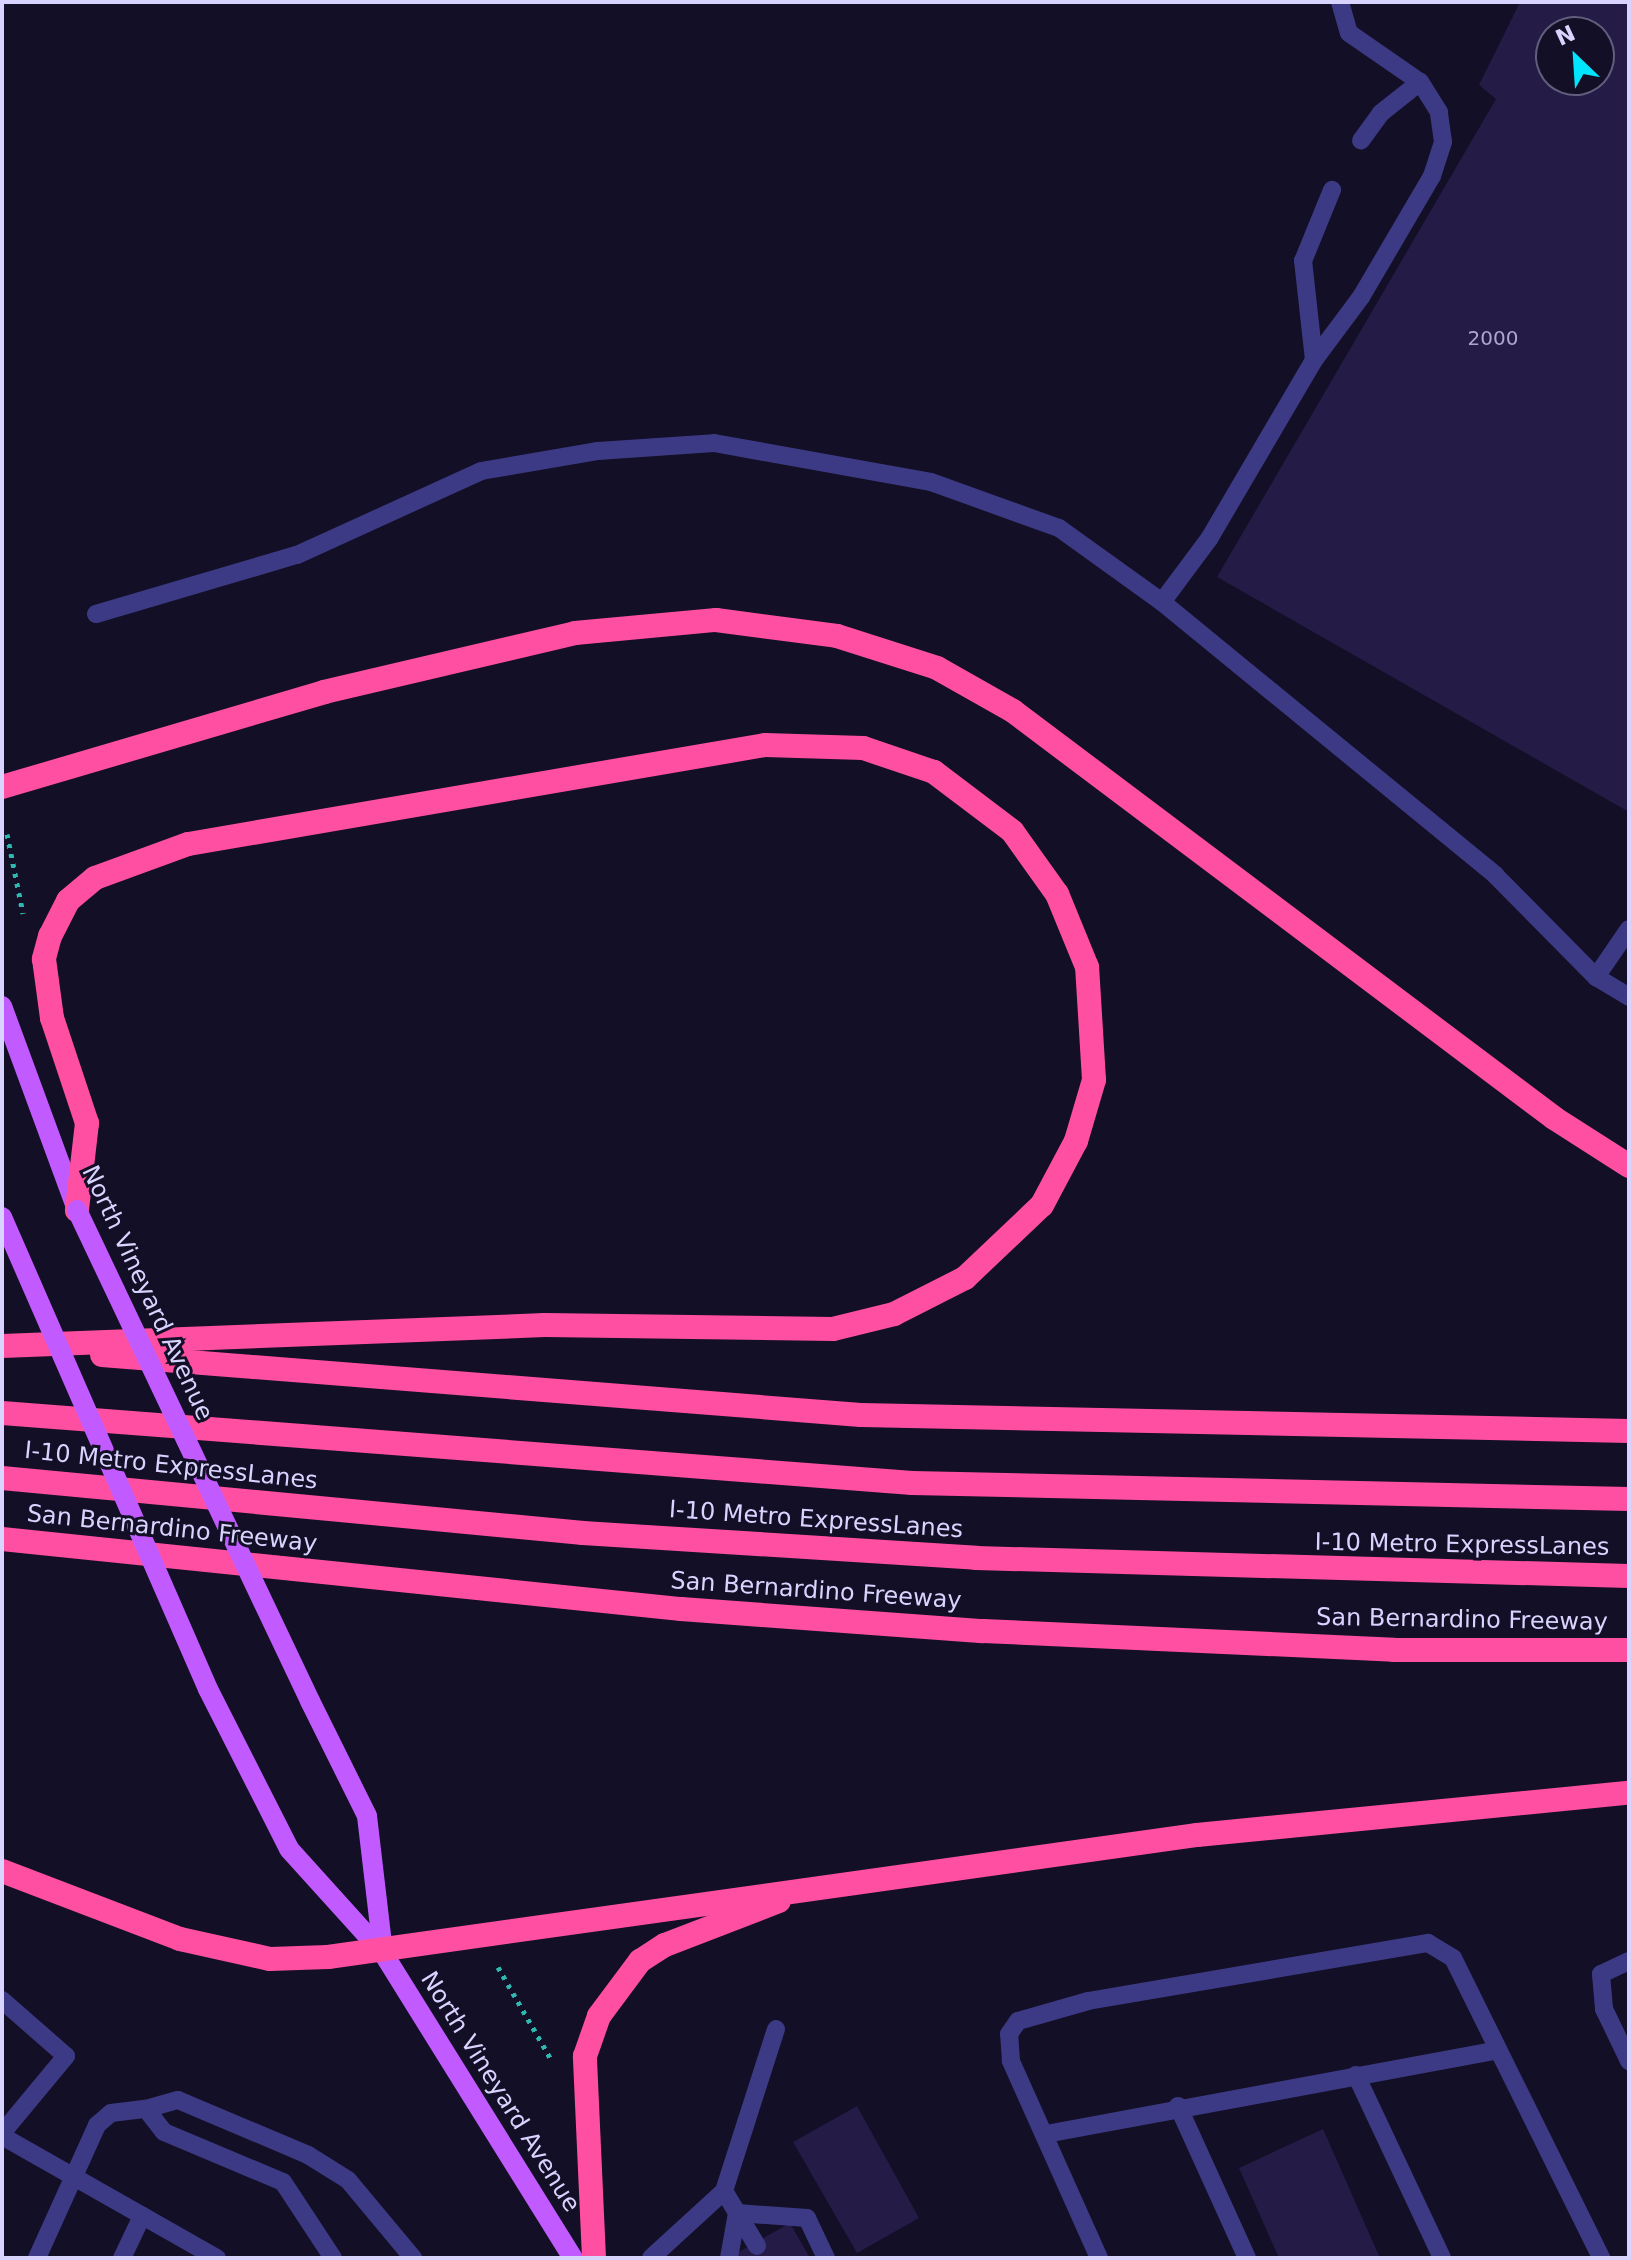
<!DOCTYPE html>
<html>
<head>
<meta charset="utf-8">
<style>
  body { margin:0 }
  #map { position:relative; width:1631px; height:2260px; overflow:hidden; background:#130f26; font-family:"DejaVu Sans",sans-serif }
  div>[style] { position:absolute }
  .building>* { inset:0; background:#241b47 }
  .path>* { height:5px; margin-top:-2.5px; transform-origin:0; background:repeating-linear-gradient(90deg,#2fb8b0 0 4px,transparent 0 10px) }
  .lane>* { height:18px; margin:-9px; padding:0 9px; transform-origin:9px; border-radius:9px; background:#3d3a85 }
  .primary>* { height:20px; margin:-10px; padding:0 10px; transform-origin:10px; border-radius:10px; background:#c25bff }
  .highway>* { height:24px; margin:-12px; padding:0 12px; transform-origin:12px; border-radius:12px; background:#ff4fa3 }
  .primary-bridge>* { height:20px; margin:-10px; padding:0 10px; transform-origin:10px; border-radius:10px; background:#c25bff }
  span { translate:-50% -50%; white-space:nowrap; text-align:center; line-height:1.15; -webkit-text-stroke:6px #130f26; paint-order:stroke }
  .number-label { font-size:20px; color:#aca6d1 }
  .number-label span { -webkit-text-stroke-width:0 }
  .street-label { font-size:24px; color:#d9d4ff }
  .frame { position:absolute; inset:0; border:4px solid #d9d4ff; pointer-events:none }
  .north { position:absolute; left:1535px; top:16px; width:80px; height:80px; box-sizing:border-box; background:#130f26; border:2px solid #625e7d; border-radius:50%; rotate:335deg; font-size:22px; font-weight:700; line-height:32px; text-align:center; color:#d9d4ff }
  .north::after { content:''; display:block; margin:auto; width:28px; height:36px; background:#00e5ff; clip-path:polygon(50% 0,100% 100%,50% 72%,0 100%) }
</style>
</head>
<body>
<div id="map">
  <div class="building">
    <div style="clip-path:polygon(evenodd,1520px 2px,1629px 2px,1629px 812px,1217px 577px,1496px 99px,1479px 85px,1520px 2px,1551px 32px,1599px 32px,1599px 80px,1551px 80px,1551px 32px)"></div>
    <div style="clip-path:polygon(857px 2106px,919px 2218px,857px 2253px,793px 2142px)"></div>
    <div style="clip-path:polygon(1323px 2129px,1380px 2258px,1279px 2258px,1239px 2168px)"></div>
    <div style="clip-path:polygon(790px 2223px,810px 2258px,728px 2258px)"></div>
  </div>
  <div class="path">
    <div style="left:7px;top:834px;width:81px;rotate:78.6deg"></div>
    <div style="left:498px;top:1967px;width:106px;rotate:60.1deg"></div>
  </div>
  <div class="lane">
    <div style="left:1340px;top:2px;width:32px;rotate:74deg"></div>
    <div style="left:1349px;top:33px;width:86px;rotate:34.6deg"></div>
    <div style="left:1420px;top:82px;width:50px;rotate:141.5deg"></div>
    <div style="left:1381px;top:113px;width:34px;rotate:126deg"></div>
    <div style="left:1314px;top:360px;width:79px;rotate:-53.3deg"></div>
    <div style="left:1361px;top:297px;width:140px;rotate:-59.6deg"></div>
    <div style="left:1432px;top:176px;width:36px;rotate:-72deg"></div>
    <div style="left:1443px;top:142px;width:30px;rotate:-98deg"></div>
    <div style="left:1439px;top:112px;width:36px;rotate:-122deg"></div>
    <div style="left:1162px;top:602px;width:431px;rotate:39.3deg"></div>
    <div style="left:1495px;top:875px;width:144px;rotate:45.3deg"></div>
    <div style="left:1596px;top:977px;width:39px;rotate:31deg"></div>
    <div style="left:96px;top:614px;width:209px;rotate:-16.4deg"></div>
    <div style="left:297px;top:555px;width:202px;rotate:-24.5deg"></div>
    <div style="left:481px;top:471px;width:119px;rotate:-9.7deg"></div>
    <div style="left:598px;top:451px;width:116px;rotate:-3.9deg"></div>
    <div style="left:714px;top:443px;width:220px;rotate:10.2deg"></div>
    <div style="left:931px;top:482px;width:136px;rotate:19.8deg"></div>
    <div style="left:1059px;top:528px;width:127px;rotate:35.7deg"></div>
    <div style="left:1162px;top:602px;width:79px;rotate:-53.3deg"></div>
    <div style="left:1209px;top:539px;width:208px;rotate:-59.6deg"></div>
    <div style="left:1314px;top:360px;width:100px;rotate:-96.3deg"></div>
    <div style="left:1303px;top:261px;width:77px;rotate:-67.8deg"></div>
    <div style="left:1596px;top:977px;width:58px;rotate:-55.5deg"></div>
    <div style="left:1629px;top:1961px;width:31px;rotate:155deg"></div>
    <div style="left:1601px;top:1974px;width:35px;rotate:85deg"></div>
    <div style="left:1604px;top:2009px;width:58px;rotate:64.3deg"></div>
    <div style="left:2px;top:2000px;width:85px;rotate:41.2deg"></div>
    <div style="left:66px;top:2056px;width:100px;rotate:129.7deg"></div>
    <div style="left:1356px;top:2075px;width:202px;rotate:64.8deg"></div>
    <div style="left:1178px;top:2106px;width:167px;rotate:65.6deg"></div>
    <div style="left:146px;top:2109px;width:33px;rotate:-16deg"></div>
    <div style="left:178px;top:2100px;width:141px;rotate:22.9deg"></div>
    <div style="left:308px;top:2155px;width:47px;rotate:32deg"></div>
    <div style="left:348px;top:2180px;width:102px;rotate:50.2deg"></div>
    <div style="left:1046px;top:2134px;width:460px;rotate:-10.5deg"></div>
    <div style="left:2px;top:2136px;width:247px;rotate:29.6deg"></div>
    <div style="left:724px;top:2191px;width:170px;rotate:-72.2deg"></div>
    <div style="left:37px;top:2258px;width:146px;rotate:-65.7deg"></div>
    <div style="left:97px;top:2125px;width:18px;rotate:-41deg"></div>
    <div style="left:111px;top:2113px;width:35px;rotate:-7deg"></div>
    <div style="left:146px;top:2109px;width:29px;rotate:52deg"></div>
    <div style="left:164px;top:2132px;width:129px;rotate:22.8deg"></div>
    <div style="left:283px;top:2182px;width:91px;rotate:56.7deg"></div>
    <div style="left:122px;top:2258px;width:47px;rotate:-64.5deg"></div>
    <div style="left:651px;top:2258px;width:99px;rotate:-42.5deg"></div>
    <div style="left:724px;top:2191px;width:64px;rotate:59deg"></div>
    <div style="left:729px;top:2258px;width:46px;rotate:-79.9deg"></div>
    <div style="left:737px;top:2213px;width:70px;rotate:4.1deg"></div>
    <div style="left:807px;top:2218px;width:44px;rotate:64.6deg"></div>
    <div style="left:1099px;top:2258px;width:216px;rotate:-114.1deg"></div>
    <div style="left:1011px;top:2061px;width:27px;rotate:-94deg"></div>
    <div style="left:1009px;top:2034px;width:16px;rotate:-55deg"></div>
    <div style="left:1018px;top:2021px;width:73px;rotate:-15.9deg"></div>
    <div style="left:1088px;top:2001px;width:345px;rotate:-9.7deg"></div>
    <div style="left:1428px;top:1943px;width:29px;rotate:31deg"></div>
    <div style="left:1453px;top:1958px;width:335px;rotate:63.7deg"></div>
  </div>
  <div class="primary">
    <div style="left:2px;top:1006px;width:217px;rotate:69.8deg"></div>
    <div style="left:208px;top:1689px;width:179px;rotate:63.1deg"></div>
    <div style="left:289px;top:1849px;width:140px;rotate:47.9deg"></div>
    <div style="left:383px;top:1953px;width:359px;rotate:58.1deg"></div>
    <div style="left:310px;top:1701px;width:128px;rotate:63.6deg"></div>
    <div style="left:367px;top:1816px;width:138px;rotate:83.3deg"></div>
  </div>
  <div class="highway">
    <div style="left:2px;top:787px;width:336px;rotate:-16.4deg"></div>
    <div style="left:324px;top:692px;width:258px;rotate:-13.2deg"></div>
    <div style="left:575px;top:633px;width:142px;rotate:-5.3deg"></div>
    <div style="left:716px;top:620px;width:122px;rotate:7.5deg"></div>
    <div style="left:837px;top:636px;width:105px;rotate:17.7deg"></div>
    <div style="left:937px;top:668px;width:87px;rotate:29.5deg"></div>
    <div style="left:1013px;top:711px;width:677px;rotate:36.95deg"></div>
    <div style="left:1554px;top:1118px;width:89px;rotate:32.6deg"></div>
    <div style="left:2px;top:1346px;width:543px;rotate:-2.21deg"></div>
    <div style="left:545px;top:1325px;width:288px;rotate:0.8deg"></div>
    <div style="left:833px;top:1329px;width:63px;rotate:-13.8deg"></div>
    <div style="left:894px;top:1314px;width:80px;rotate:-26.9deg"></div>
    <div style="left:965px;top:1278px;width:106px;rotate:-43.5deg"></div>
    <div style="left:1042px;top:1205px;width:72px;rotate:-62deg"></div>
    <div style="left:1076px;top:1141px;width:64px;rotate:-73.6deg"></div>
    <div style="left:1094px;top:1080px;width:113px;rotate:-93.5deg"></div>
    <div style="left:1087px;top:967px;width:79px;rotate:-112.3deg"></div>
    <div style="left:1057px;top:894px;width:77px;rotate:-125.5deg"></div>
    <div style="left:1012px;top:831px;width:98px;rotate:-142.9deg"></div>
    <div style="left:934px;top:772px;width:75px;rotate:-161.3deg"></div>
    <div style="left:863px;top:748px;width:98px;rotate:-178.2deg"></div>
    <div style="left:765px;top:745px;width:585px;rotate:170.26deg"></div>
    <div style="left:188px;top:844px;width:99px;rotate:159.9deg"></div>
    <div style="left:95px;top:878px;width:35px;rotate:140deg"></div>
    <div style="left:68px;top:901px;width:39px;rotate:117deg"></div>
    <div style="left:50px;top:936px;width:24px;rotate:105deg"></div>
    <div style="left:44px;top:959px;width:60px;rotate:82.3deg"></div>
    <div style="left:52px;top:1018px;width:111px;rotate:71.6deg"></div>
    <div style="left:87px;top:1123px;width:88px;rotate:96.6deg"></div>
    <div style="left:102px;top:1355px;width:761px;rotate:4.52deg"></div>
    <div style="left:861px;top:1415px;width:768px;rotate:1.19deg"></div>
    <div style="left:2px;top:1413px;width:913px;rotate:4.4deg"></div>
    <div style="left:912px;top:1483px;width:717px;rotate:1.28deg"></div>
    <div style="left:2px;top:1478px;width:584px;rotate:5.41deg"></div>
    <div style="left:583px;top:1533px;width:394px;rotate:3.6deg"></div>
    <div style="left:976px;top:1558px;width:653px;rotate:1.58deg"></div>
    <div style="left:2px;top:1539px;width:683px;rotate:5.89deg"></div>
    <div style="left:681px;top:1609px;width:303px;rotate:4.2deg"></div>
    <div style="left:983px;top:1631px;width:411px;rotate:2.6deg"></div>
    <div style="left:1394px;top:1650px;width:235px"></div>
    <div style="left:2px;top:1871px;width:191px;rotate:20.9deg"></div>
    <div style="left:180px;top:1939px;width:92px;rotate:12.5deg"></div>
    <div style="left:270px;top:1959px;width:58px;rotate:-2deg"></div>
    <div style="left:328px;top:1957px;width:878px;rotate:-7.99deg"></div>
    <div style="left:1197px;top:1835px;width:434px;rotate:-5.6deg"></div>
    <div style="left:594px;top:2258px;width:202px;rotate:-92.6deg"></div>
    <div style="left:585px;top:2056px;width:42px;rotate:-70.7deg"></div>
    <div style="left:599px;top:2016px;width:69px;rotate:-53.3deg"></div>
    <div style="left:640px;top:1961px;width:30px;rotate:-33deg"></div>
    <div style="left:665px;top:1945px;width:122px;rotate:-21.1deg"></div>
  </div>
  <div class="primary-bridge">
    <div style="left:77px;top:1210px;width:543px;rotate:64.61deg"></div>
    <div style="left:2px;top:1217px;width:515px;rotate:66.42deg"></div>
  </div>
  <div class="number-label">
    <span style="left:1493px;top:338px">2000</span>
  </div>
  <div class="street-label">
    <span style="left:147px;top:1293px;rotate:65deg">North Vineyard Avenue</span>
    <span style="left:171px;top:1466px;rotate:6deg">I-10 Metro ExpressLanes</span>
    <span style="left:816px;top:1520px;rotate:4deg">I-10 Metro ExpressLanes</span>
    <span style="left:172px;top:1529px;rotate:6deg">San Bernardino Freeway</span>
    <span style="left:1462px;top:1545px;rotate:1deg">I-10 Metro ExpressLanes</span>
    <span style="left:816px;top:1591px;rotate:4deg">San Bernardino Freeway</span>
    <span style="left:1462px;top:1620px;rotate:1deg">San Bernardino Freeway</span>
    <span style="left:500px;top:2092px;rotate:58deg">North Vineyard Avenue</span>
  </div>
  <div class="frame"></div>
  <div class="north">N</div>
</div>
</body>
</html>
